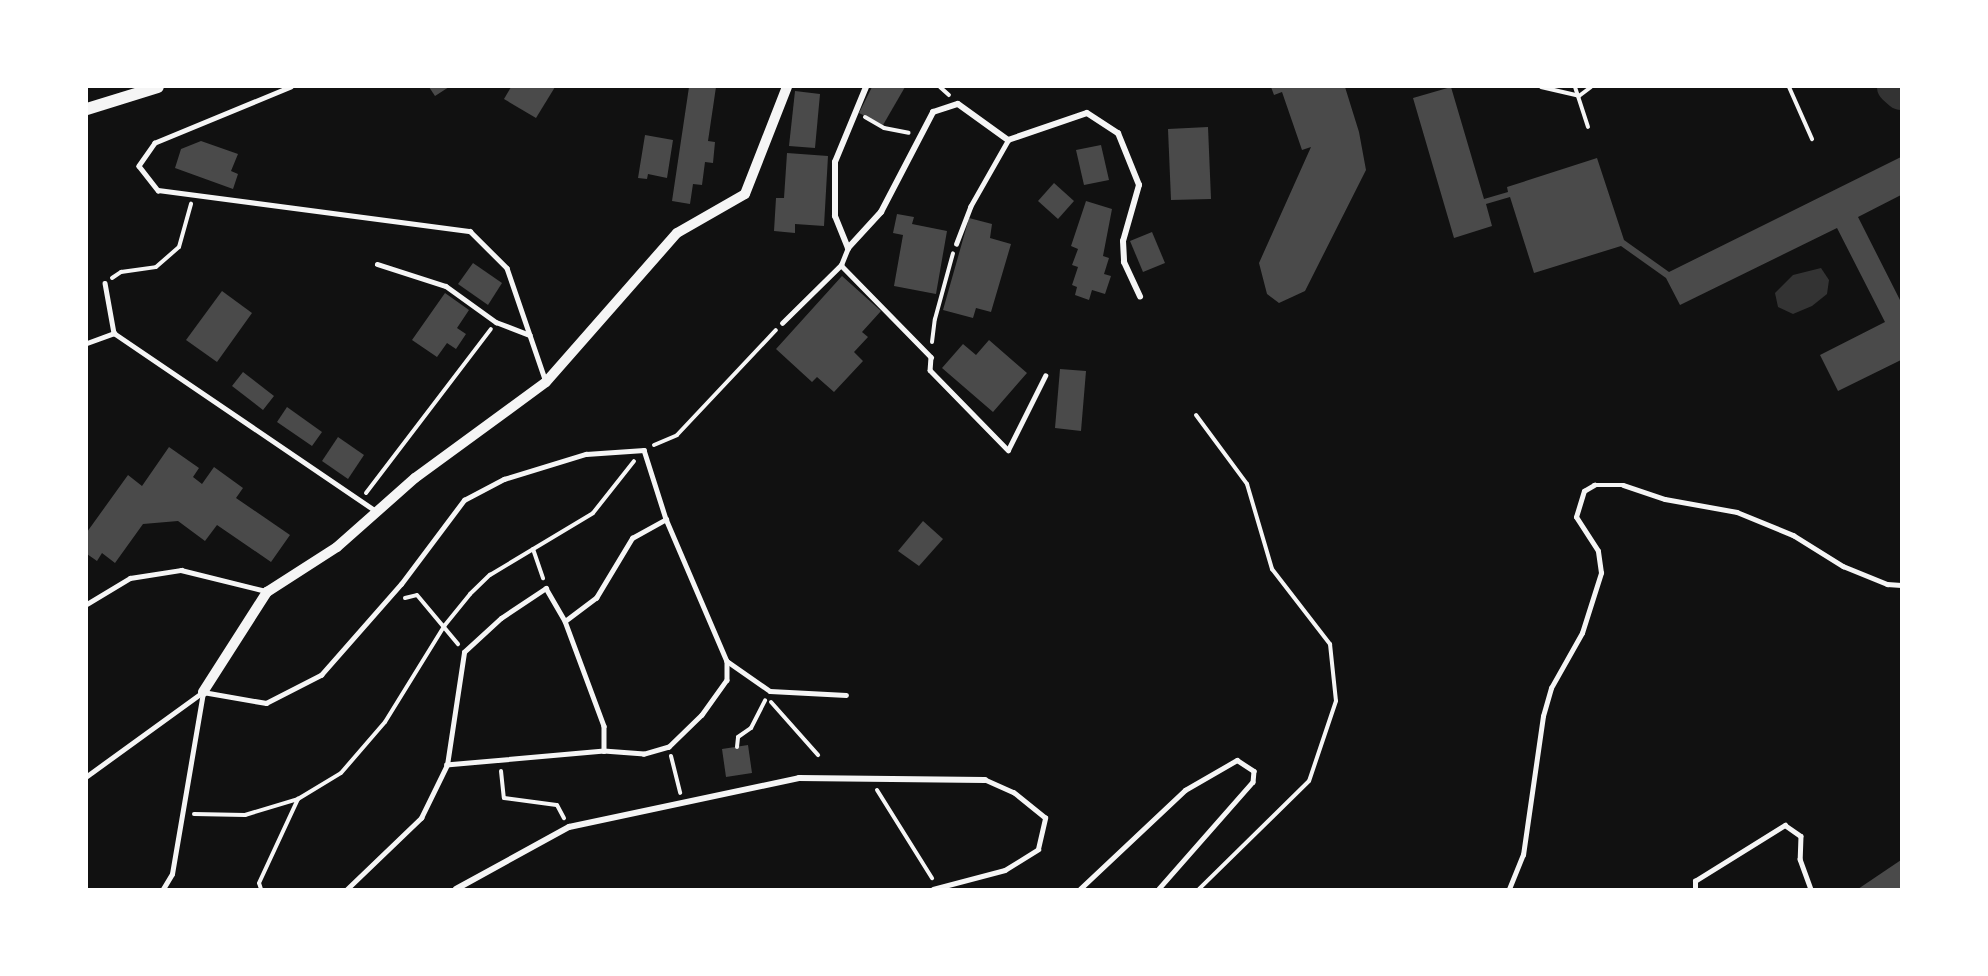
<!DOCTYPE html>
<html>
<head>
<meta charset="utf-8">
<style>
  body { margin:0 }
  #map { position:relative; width:1988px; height:976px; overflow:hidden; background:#111; font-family:Ubuntu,sans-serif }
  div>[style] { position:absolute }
  .water>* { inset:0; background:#333 }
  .river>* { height:34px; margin:-17px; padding:0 17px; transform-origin:17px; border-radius:17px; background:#333 }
  .building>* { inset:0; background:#4a4a4a }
  .path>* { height:4px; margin:-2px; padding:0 2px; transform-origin:2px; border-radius:2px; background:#f5f5f5 }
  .service>* { height:4.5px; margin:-2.25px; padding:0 2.25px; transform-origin:2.25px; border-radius:2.25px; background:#f5f5f5 }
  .minor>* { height:6px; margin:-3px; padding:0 3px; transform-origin:3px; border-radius:3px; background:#f5f5f5 }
  .tertiary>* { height:10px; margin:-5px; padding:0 5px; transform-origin:5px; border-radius:5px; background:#f5f5f5 }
  .secondary>* { height:12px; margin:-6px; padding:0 6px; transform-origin:6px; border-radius:6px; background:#f5f5f5 }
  span { translate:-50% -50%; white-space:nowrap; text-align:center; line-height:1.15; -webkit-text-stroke:5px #fff; paint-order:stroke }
  .frame { position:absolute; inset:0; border:88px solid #fff; pointer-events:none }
</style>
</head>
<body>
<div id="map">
  <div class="water">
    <div style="clip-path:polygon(1821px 268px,1829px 280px,1827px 294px,1812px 306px,1793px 314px,1778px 307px,1775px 293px,1793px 275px)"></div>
  </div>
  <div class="river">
    <div style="left:1894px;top:87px;width:9px;rotate:41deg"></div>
  </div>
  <div class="building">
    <div style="clip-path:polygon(429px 87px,449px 87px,435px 96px)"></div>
    <div style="clip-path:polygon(511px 87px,555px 87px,536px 118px,504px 99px)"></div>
    <div style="clip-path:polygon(689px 87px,716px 87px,708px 141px,715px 142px,713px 163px,705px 162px,702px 185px,693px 184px,690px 204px,672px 201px)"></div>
    <div style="clip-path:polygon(872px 87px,905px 87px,883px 125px,859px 113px)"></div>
    <div style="clip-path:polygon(1271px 87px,1345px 87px,1359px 132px,1366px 170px,1305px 291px,1279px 303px,1267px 294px,1259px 263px,1311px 147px,1302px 150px,1282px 92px,1274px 95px)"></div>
    <div style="clip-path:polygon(1451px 87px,1484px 199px,1508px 192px,1507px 187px,1597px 158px,1624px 240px,1669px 272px,1901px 157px,1901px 195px,1858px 217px,1901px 302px,1901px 360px,1838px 391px,1820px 355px,1885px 322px,1837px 228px,1680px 305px,1666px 278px,1621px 246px,1534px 273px,1510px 197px,1486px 204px,1492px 226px,1454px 238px,1413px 98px)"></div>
    <div style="clip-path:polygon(795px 91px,820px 94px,815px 148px,789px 146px)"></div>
    <div style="clip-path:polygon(1208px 127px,1211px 199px,1171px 200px,1168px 129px)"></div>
    <div style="clip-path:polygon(645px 135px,673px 140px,667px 178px,648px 174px,647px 179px,638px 178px)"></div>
    <div style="clip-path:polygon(201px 141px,238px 154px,231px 171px,238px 174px,233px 189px,175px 168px,181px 149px)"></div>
    <div style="clip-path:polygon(1101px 145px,1109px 180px,1084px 185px,1076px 150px)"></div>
    <div style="clip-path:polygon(787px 153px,828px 156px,824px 226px,795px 224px,795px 233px,774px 231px,776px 198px,784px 198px)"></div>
    <div style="clip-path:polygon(1054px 183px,1074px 201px,1058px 219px,1038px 201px)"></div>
    <div style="clip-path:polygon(1086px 201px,1112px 209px,1103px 256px,1109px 258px,1104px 274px,1111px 276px,1105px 294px,1092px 290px,1089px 300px,1075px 295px,1077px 287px,1072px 285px,1078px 267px,1072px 265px,1078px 249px,1071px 246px)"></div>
    <div style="clip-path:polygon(897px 214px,914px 217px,912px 224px,947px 231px,936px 294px,894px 286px,903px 235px,893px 233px)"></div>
    <div style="clip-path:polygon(969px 218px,992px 224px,990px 238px,1011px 244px,991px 312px,976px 308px,973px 318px,943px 310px)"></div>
    <div style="clip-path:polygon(1152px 232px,1165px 263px,1143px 272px,1130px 241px)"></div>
    <div style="clip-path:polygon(473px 263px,502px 283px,488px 305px,458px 284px)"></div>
    <div style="clip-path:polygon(842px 276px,881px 311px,862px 332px,868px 337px,854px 352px,863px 361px,834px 392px,817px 377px,812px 382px,776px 349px)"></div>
    <div style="clip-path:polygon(222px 291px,252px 313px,217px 362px,186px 340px)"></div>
    <div style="clip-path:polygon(445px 293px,469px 310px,457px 328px,466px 334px,456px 349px,447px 343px,437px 357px,412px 340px)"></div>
    <div style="clip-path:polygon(989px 340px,1027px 373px,993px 412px,942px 368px,963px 344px,976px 355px)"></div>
    <div style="clip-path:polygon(1060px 369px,1086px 371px,1081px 431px,1055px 428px)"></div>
    <div style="clip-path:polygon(243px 372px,274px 396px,263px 410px,232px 386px)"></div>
    <div style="clip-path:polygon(287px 407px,322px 432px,312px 446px,277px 422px)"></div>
    <div style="clip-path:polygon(338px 437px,364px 455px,348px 479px,322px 461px)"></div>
    <div style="clip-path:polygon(169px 447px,199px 468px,193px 477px,202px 484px,214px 467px,243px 488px,236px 498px,290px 535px,271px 562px,217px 525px,205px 541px,178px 521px,143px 524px,115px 563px,102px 553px,97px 561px,87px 554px,87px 532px,128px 475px,142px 486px)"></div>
    <div style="clip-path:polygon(923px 521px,943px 539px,919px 566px,898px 551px)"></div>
    <div style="clip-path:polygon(748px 745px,752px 773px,726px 777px,722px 749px)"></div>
    <div style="clip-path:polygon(1901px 860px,1901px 889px,1858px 889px)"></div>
  </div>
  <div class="path">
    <div style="left:940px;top:87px;width:12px;rotate:42deg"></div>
    <div style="left:1541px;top:87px;width:39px;rotate:13deg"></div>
    <div style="left:1579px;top:96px;width:15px;rotate:-37deg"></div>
    <div style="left:1575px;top:87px;width:42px;rotate:72deg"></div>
    <div style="left:1789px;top:87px;width:57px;rotate:66.1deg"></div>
    <div style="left:865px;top:117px;width:22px;rotate:30deg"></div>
    <div style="left:884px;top:128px;width:25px;rotate:11deg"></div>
    <div style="left:112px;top:278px;width:11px;rotate:-34deg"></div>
    <div style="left:121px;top:272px;width:35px;rotate:-8deg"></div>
    <div style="left:156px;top:267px;width:30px;rotate:-41deg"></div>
    <div style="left:179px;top:247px;width:45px;rotate:-74.4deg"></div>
    <div style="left:932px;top:342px;width:23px;rotate:-83deg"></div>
    <div style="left:935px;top:319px;width:68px;rotate:-74.7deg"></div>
    <div style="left:1196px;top:415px;width:86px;rotate:53.5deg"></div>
    <div style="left:1247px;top:484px;width:89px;rotate:73.6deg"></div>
    <div style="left:1272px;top:569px;width:95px;rotate:52.3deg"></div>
    <div style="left:1330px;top:644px;width:57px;rotate:84deg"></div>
    <div style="left:1336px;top:701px;width:84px;rotate:108.6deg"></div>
    <div style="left:1309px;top:781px;width:154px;rotate:135.5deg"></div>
    <div style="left:654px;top:445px;width:25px;rotate:-23deg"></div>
    <div style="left:677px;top:435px;width:144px;rotate:-46.7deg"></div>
    <div style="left:366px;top:493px;width:206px;rotate:-52.7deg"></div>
    <div style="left:533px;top:549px;width:31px;rotate:71deg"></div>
    <div style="left:405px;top:598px;width:12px;rotate:-14deg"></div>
    <div style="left:417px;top:595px;width:64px;rotate:50.1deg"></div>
    <div style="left:771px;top:702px;width:71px;rotate:48.4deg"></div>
    <div style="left:737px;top:747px;width:10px;rotate:-84deg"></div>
    <div style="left:738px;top:737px;width:16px;rotate:-35deg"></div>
    <div style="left:751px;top:728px;width:31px;rotate:-63deg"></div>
    <div style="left:671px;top:756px;width:38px;rotate:76deg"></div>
    <div style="left:501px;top:771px;width:27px;rotate:84deg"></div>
    <div style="left:504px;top:798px;width:53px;rotate:7.5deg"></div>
    <div style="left:557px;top:805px;width:15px;rotate:62deg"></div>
    <div style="left:877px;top:790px;width:104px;rotate:58deg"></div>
    <div style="left:194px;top:814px;width:51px;rotate:1.1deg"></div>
    <div style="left:245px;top:815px;width:55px;rotate:-16.8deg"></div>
    <div style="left:298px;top:799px;width:50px;rotate:-31.2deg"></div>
    <div style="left:341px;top:773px;width:67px;rotate:-49.2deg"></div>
    <div style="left:385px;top:722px;width:114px;rotate:-58.3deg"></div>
    <div style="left:445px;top:625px;width:40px;rotate:-51deg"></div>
    <div style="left:470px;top:594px;width:28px;rotate:-44deg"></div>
    <div style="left:490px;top:575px;width:120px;rotate:-31deg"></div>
    <div style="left:593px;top:513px;width:66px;rotate:-51.7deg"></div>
    <div style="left:261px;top:889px;width:6px;rotate:-108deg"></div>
    <div style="left:259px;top:883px;width:93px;rotate:-65.1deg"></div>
  </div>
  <div class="service">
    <div style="left:291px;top:87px;width:147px;rotate:157.6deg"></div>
    <div style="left:155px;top:143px;width:28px;rotate:125deg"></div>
    <div style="left:139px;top:166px;width:31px;rotate:52deg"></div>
    <div style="left:158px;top:190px;width:315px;rotate:7.5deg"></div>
    <div style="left:470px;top:231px;width:52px;rotate:45deg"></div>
    <div style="left:507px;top:268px;width:120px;rotate:71.1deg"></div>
    <div style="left:956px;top:244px;width:40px;rotate:-69deg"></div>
    <div style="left:970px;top:207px;width:77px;rotate:-60.4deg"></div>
    <div style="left:377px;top:264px;width:72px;rotate:17.7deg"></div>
    <div style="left:446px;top:286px;width:62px;rotate:35.8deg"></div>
    <div style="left:496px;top:322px;width:36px;rotate:21deg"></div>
    <div style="left:841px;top:265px;width:129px;rotate:45.6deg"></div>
    <div style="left:931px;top:357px;width:13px;rotate:94deg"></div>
    <div style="left:930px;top:370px;width:112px;rotate:45.7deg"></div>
    <div style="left:1008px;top:450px;width:83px;rotate:-63.4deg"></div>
    <div style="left:105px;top:283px;width:51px;rotate:79.8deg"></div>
    <div style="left:114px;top:333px;width:318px;rotate:34.2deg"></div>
    <div style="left:782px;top:323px;width:83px;rotate:-44.5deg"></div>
    <div style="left:841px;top:265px;width:18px;rotate:-68deg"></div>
    <div style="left:87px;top:343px;width:29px;rotate:-20deg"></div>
    <div style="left:87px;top:604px;width:50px;rotate:-31.2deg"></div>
    <div style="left:130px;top:578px;width:52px;rotate:-8.9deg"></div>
    <div style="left:181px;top:570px;width:88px;rotate:13.9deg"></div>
    <div style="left:565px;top:621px;width:112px;rotate:69.6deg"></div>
    <div style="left:604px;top:726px;width:25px;rotate:90deg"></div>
    <div style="left:727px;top:661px;width:52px;rotate:34.9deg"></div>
    <div style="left:770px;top:691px;width:76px;rotate:3deg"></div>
    <div style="left:203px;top:692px;width:64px;rotate:9.9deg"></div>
    <div style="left:266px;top:703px;width:62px;rotate:-27deg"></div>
    <div style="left:321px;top:675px;width:121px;rotate:-48.7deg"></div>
    <div style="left:401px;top:584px;width:105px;rotate:-53.1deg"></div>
    <div style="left:464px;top:500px;width:45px;rotate:-27.7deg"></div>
    <div style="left:504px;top:479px;width:86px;rotate:-17deg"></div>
    <div style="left:586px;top:454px;width:58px;rotate:-3.9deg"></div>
    <div style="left:644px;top:450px;width:72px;rotate:72.3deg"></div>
    <div style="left:666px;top:519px;width:155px;rotate:66.8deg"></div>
    <div style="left:727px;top:661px;width:19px;rotate:90deg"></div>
    <div style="left:727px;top:680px;width:43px;rotate:125.5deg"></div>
    <div style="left:702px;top:715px;width:46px;rotate:135.9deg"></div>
    <div style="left:669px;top:747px;width:26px;rotate:164deg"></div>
    <div style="left:644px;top:754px;width:40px;rotate:-175.7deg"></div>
    <div style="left:604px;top:751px;width:158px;rotate:174.9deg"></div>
    <div style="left:447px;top:765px;width:114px;rotate:-81.4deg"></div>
    <div style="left:464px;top:652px;width:50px;rotate:-42.6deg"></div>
    <div style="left:501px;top:618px;width:54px;rotate:-33.7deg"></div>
    <div style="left:546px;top:588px;width:38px;rotate:60deg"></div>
    <div style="left:565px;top:621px;width:39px;rotate:-37deg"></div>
    <div style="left:596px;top:598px;width:70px;rotate:-59deg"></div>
    <div style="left:632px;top:538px;width:39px;rotate:-29deg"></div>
    <div style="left:87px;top:776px;width:143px;rotate:-35.9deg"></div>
    <div style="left:163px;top:889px;width:17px;rotate:-59deg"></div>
    <div style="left:172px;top:874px;width:185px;rotate:-80.3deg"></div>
    <div style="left:347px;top:889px;width:103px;rotate:-43.8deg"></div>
    <div style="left:421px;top:818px;width:59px;rotate:-63.9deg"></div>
    <div style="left:933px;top:889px;width:74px;rotate:-14.8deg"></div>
    <div style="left:1005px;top:870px;width:39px;rotate:-32deg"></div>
    <div style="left:1038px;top:849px;width:32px;rotate:-77deg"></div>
    <div style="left:1045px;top:818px;width:40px;rotate:-141deg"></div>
    <div style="left:1014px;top:793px;width:32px;rotate:-156deg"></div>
    <div style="left:1080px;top:889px;width:144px;rotate:-43.3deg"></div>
    <div style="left:1185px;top:790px;width:60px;rotate:-30deg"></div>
    <div style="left:1237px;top:760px;width:20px;rotate:33deg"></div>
    <div style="left:1254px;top:771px;width:11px;rotate:95deg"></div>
    <div style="left:1253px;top:782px;width:142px;rotate:131.3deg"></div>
    <div style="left:1509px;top:889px;width:37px;rotate:-68deg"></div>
    <div style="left:1523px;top:855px;width:140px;rotate:-81.8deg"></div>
    <div style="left:1543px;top:716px;width:29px;rotate:-74deg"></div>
    <div style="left:1551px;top:688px;width:63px;rotate:-60.6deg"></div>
    <div style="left:1582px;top:633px;width:63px;rotate:-72.4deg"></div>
    <div style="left:1601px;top:573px;width:22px;rotate:-98deg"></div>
    <div style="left:1598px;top:551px;width:40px;rotate:-122.9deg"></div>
    <div style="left:1576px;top:517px;width:27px;rotate:-73deg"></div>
    <div style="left:1584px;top:491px;width:12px;rotate:-31deg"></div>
    <div style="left:1594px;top:485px;width:29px"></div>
    <div style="left:1623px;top:485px;width:44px;rotate:18.4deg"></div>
    <div style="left:1665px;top:499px;width:73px;rotate:10.2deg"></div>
    <div style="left:1737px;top:512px;width:61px;rotate:22.3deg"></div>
    <div style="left:1793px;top:535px;width:59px;rotate:31.8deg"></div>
    <div style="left:1843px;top:566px;width:48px;rotate:22.2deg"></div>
    <div style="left:1887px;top:584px;width:14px;rotate:4deg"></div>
    <div style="left:1695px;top:889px;width:8px;rotate:-90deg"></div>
    <div style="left:1695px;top:881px;width:106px;rotate:-31.9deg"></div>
    <div style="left:1785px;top:825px;width:19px;rotate:35deg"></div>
    <div style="left:1801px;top:836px;width:23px;rotate:92deg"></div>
    <div style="left:1800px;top:859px;width:32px;rotate:70deg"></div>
  </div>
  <div class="minor">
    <div style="left:866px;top:87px;width:81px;rotate:112.5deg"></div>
    <div style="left:835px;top:162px;width:54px;rotate:90deg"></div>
    <div style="left:835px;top:216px;width:35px;rotate:68deg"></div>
    <div style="left:848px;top:248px;width:49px;rotate:-47.5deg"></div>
    <div style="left:881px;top:212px;width:113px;rotate:-62.5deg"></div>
    <div style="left:933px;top:112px;width:26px;rotate:-18deg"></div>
    <div style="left:958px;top:104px;width:62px;rotate:35.8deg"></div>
    <div style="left:1008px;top:140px;width:83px;rotate:-18.9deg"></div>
    <div style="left:1087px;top:113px;width:37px;rotate:33deg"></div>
    <div style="left:1118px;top:133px;width:56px;rotate:68deg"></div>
    <div style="left:1139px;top:185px;width:58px;rotate:105.9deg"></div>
    <div style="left:1123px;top:241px;width:21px;rotate:87deg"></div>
    <div style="left:1124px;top:262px;width:38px;rotate:65deg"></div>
    <div style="left:456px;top:889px;width:129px;rotate:-28.8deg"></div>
    <div style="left:569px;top:827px;width:235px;rotate:-12deg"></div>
    <div style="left:799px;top:778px;width:186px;rotate:0.6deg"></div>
  </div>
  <div class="tertiary">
    <div style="left:203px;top:692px;width:119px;rotate:-57.4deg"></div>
    <div style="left:267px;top:592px;width:83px;rotate:-32.7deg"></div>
    <div style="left:337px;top:547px;width:104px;rotate:-41.5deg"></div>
    <div style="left:415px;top:478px;width:162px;rotate:-36.2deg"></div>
    <div style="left:546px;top:382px;width:198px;rotate:-48.7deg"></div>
    <div style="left:677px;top:233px;width:78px;rotate:-29.8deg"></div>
    <div style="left:745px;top:194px;width:115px;rotate:-68.6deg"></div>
  </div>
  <div class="secondary">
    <div style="left:87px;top:109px;width:74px;rotate:-17.2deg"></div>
  </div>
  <div class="frame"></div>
</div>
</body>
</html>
